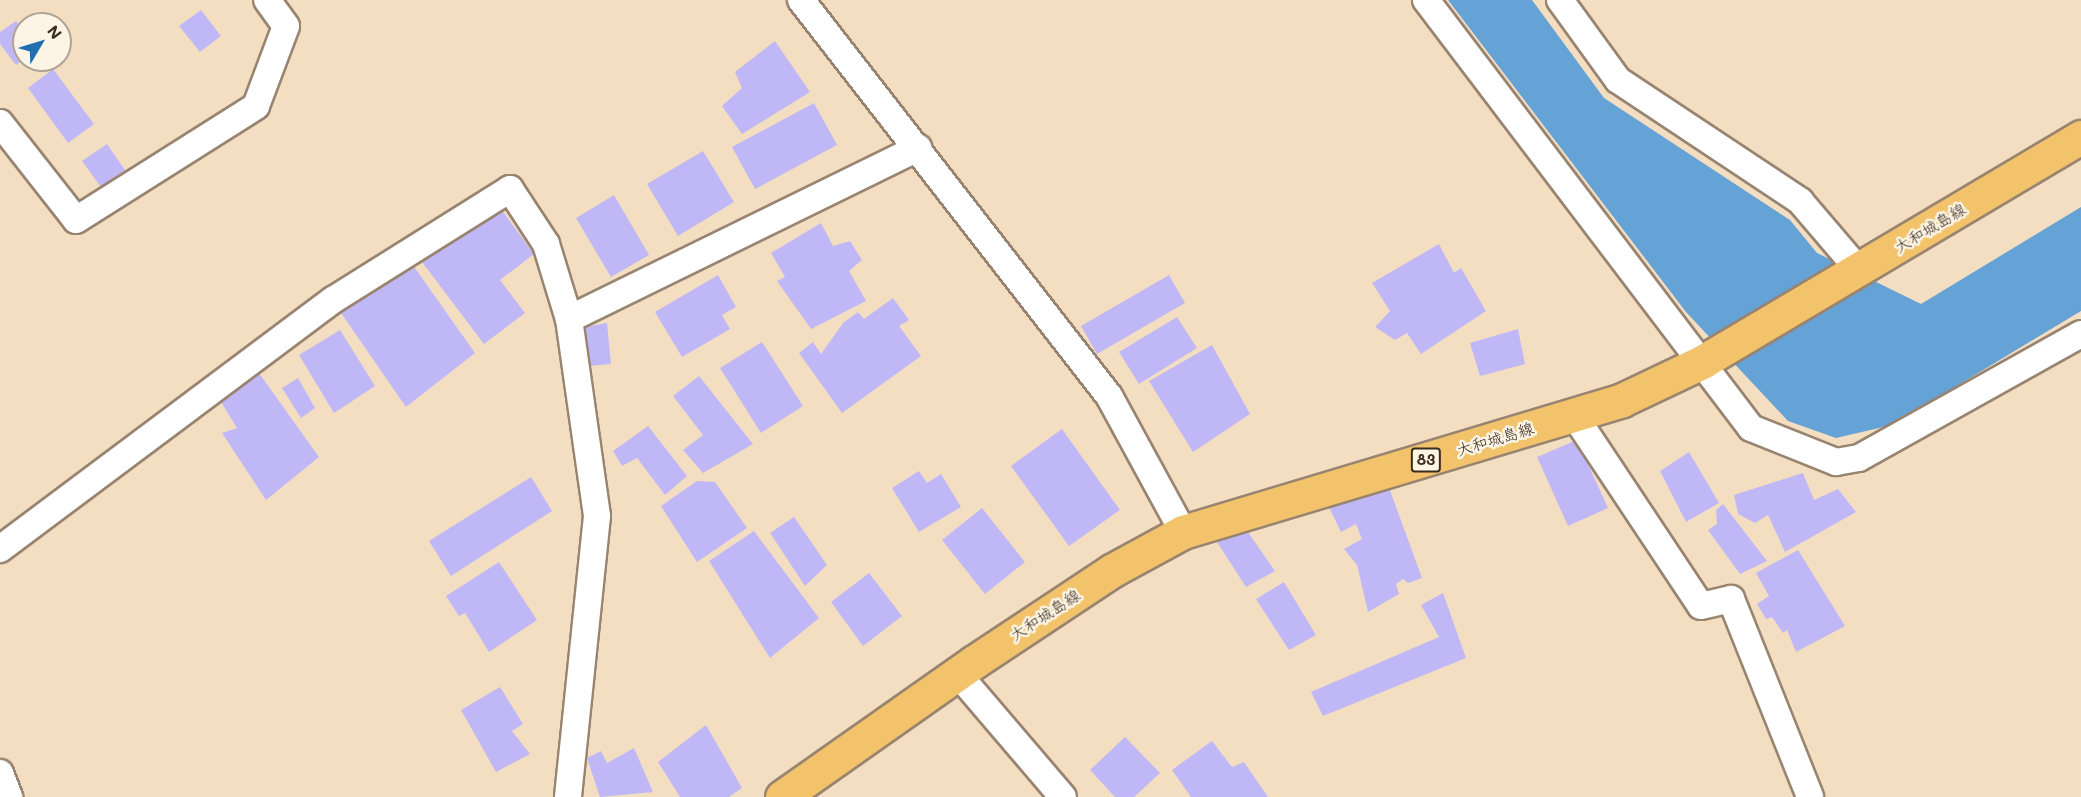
<!DOCTYPE html>
<html>
<head>
<meta charset="utf-8">
<style>
  body { margin:0 }
  #map { position:relative; width:2081px; height:797px; overflow:hidden; background:#f4dec1; font-family:Mali,"Klee One",sans-serif }
  div>[style] { position:absolute }
  .water>* { inset:0; background:#65a2d6 }
  .building>* { inset:0; background:#c0b8f6 }
  .roads { filter:drop-shadow(2px 0 #988470) drop-shadow(-2px 0 #988470) drop-shadow(0 2px #988470) drop-shadow(0 -2px #988470) }
  .street>* { height:26px; margin:-13px; padding:0 13px; transform-origin:13px; border-radius:13px; background:#fff }
  .primary>* { height:33px; margin:-16.5px; padding:0 16.5px; transform-origin:16.5px; border-radius:16.5px; background:#f2c36a }
  span { translate:-50% -50%; white-space:nowrap; text-align:center; line-height:1.15; -webkit-text-stroke:5px #fcf5e5; paint-order:stroke }
  .shield-label span { padding:2px 4px; background:#fcf5e5; border:2px solid; border-radius:4px; -webkit-text-stroke-width:0 }
  .shield-label { font-size:15px; color:#3b2a1e; font-weight:700 }
  .street-label { font-size:16px; color:#3b2a1e }
  .north { position:absolute; left:12px; top:12px; width:60px; height:60px; box-sizing:border-box; background:#fcf5e5; border:2px solid #afa495; border-radius:50%; rotate:52deg; font-size:16px; font-weight:700; line-height:24px; text-align:center; color:#3b2a1e }
  .north::after { content:''; display:block; margin:auto; width:21px; height:27px; background:#1f6fb2; clip-path:polygon(50% 0,100% 100%,50% 72%,0 100%) }
</style>
</head>
<body>
<div id="map">
  <div class="water">
    <div style="clip-path:polygon(1448px 0,1532px 0,1604px 98px,1790px 220px,1817px 253px,1921px 304px,2081px 207px,2081px 311px,1892px 425px,1836px 438px,1788px 421px,1686px 312px)"></div>
  </div>
  <div class="building">
    <div style="clip-path:polygon(201px 10px,221px 36px,200px 52px,179px 26px)"></div>
    <div style="clip-path:polygon(16px 21px,24px 32px,24px 59px,16px 65px,0 44px,0 32px)"></div>
    <div style="clip-path:polygon(775px 41px,810px 92px,742px 134px,722px 106px,742px 88px,735px 72px)"></div>
    <div style="clip-path:polygon(53px 69px,94px 124px,68px 143px,28px 88px)"></div>
    <div style="clip-path:polygon(814px 103px,837px 145px,755px 189px,732px 147px)"></div>
    <div style="clip-path:polygon(107px 144px,125px 170px,101px 187px,82px 161px)"></div>
    <div style="clip-path:polygon(703px 151px,734px 202px,678px 236px,647px 184px)"></div>
    <div style="clip-path:polygon(614px 195px,649px 255px,611px 277px,576px 218px)"></div>
    <div style="clip-path:polygon(498px 205px,534px 254px,500px 280px,525px 313px,484px 344px,422px 262px)"></div>
    <div style="clip-path:polygon(821px 223px,833px 246px,850px 241px,862px 260px,849px 271px,866px 301px,811px 329px,777px 281px,785px 277px,771px 253px)"></div>
    <div style="clip-path:polygon(1439px 244px,1454px 273px,1461px 268px,1486px 311px,1421px 354px,1407px 333px,1395px 340px,1375px 327px,1390px 311px,1372px 283px)"></div>
    <div style="clip-path:polygon(410px 261px,475px 353px,406px 407px,339px 310px)"></div>
    <div style="clip-path:polygon(718px 275px,736px 307px,722px 315px,730px 329px,682px 357px,655px 312px)"></div>
    <div style="clip-path:polygon(1169px 275px,1185px 303px,1097px 354px,1081px 326px)"></div>
    <div style="clip-path:polygon(893px 298px,909px 320px,899px 326px,921px 356px,842px 413px,799px 353px,813px 342px,821px 354px,843px 323px,858px 312px,864px 319px)"></div>
    <div style="clip-path:polygon(1177px 317px,1197px 348px,1139px 384px,1119px 352px)"></div>
    <div style="clip-path:polygon(607px 323px,611px 364px,588px 366px,584px 327px)"></div>
    <div style="clip-path:polygon(1518px 329px,1525px 364px,1480px 376px,1470px 343px)"></div>
    <div style="clip-path:polygon(340px 330px,375px 386px,334px 413px,299px 355px)"></div>
    <div style="clip-path:polygon(762px 342px,803px 406px,761px 433px,720px 368px)"></div>
    <div style="clip-path:polygon(1212px 345px,1250px 414px,1193px 452px,1149px 381px)"></div>
    <div style="clip-path:polygon(259px 373px,319px 457px,266px 500px,222px 433px,237px 428px,218px 397px)"></div>
    <div style="clip-path:polygon(699px 376px,753px 444px,703px 473px,683px 450px,703px 435px,673px 396px)"></div>
    <div style="clip-path:polygon(298px 378px,315px 408px,301px 418px,282px 388px)"></div>
    <div style="clip-path:polygon(648px 426px,687px 476px,665px 495px,637px 458px,622px 466px,613px 451px)"></div>
    <div style="clip-path:polygon(1062px 429px,1120px 510px,1069px 546px,1011px 466px)"></div>
    <div style="clip-path:polygon(1577px 440px,1608px 508px,1568px 526px,1537px 457px)"></div>
    <div style="clip-path:polygon(1689px 452px,1719px 503px,1686px 522px,1660px 471px)"></div>
    <div style="clip-path:polygon(919px 471px,927px 483px,941px 474px,961px 507px,919px 532px,892px 488px)"></div>
    <div style="clip-path:polygon(1803px 473px,1814px 500px,1838px 489px,1856px 512px,1785px 552px,1768px 515px,1755px 523px,1738px 514px,1734px 495px)"></div>
    <div style="clip-path:polygon(531px 477px,552px 511px,451px 576px,429px 541px)"></div>
    <div style="clip-path:polygon(697px 481px,715px 482px,747px 528px,697px 562px,661px 506px)"></div>
    <div style="clip-path:polygon(1387px 482px,1422px 578px,1408px 583px,1403px 579px,1396px 584px,1399px 594px,1368px 612px,1357px 565px,1344px 549px,1362px 539px,1356px 524px,1341px 532px,1326px 501px)"></div>
    <div style="clip-path:polygon(1723px 504px,1767px 561px,1740px 574px,1708px 530px,1717px 524px,1716px 510px)"></div>
    <div style="clip-path:polygon(982px 508px,1025px 562px,985px 594px,942px 540px)"></div>
    <div style="clip-path:polygon(794px 517px,827px 565px,805px 586px,770px 533px)"></div>
    <div style="clip-path:polygon(1241px 522px,1275px 571px,1246px 587px,1215px 539px)"></div>
    <div style="clip-path:polygon(754px 531px,819px 618px,770px 658px,709px 561px)"></div>
    <div style="clip-path:polygon(1798px 550px,1845px 626px,1796px 652px,1787px 630px,1783px 633px,1772px 617px,1766px 619px,1757px 604px,1769px 596px,1756px 573px)"></div>
    <div style="clip-path:polygon(499px 562px,537px 620px,489px 652px,465px 613px,459px 616px,446px 596px)"></div>
    <div style="clip-path:polygon(869px 573px,902px 616px,863px 646px,831px 602px)"></div>
    <div style="clip-path:polygon(1284px 582px,1316px 635px,1289px 650px,1256px 599px)"></div>
    <div style="clip-path:polygon(1443px 593px,1466px 658px,1323px 716px,1311px 692px,1439px 637px,1421px 605px)"></div>
    <div style="clip-path:polygon(500px 687px,523px 724px,512px 731px,530px 754px,496px 772px,461px 710px)"></div>
    <div style="clip-path:polygon(706px 725px,742px 788px,729px 797px,680px 797px,658px 762px)"></div>
    <div style="clip-path:polygon(1125px 737px,1160px 773px,1134px 797px,1115px 797px,1090px 770px)"></div>
    <div style="clip-path:polygon(1212px 741px,1232px 767px,1244px 762px,1268px 797px,1191px 797px,1172px 770px)"></div>
    <div style="clip-path:polygon(634px 748px,653px 792px,600px 797px,587px 758px,601px 751px,607px 763px)"></div>
  </div>
  <div class="roads">
    <div class="street">
      <div style="left:801px;top:0;width:502px;rotate:52.13deg"></div>
      <div style="left:1109px;top:396px;width:155px;rotate:61.4deg"></div>
      <div style="left:1426px;top:0;width:537px;rotate:52.79deg"></div>
      <div style="left:1751px;top:428px;width:92px;rotate:21.8deg"></div>
      <div style="left:1836px;top:462px;width:23px;rotate:-10deg"></div>
      <div style="left:1859px;top:458px;width:254px;rotate:-29.2deg"></div>
      <div style="left:1560px;top:0;width:99px;rotate:54.1deg"></div>
      <div style="left:1618px;top:80px;width:219px;rotate:33.6deg"></div>
      <div style="left:1800px;top:201px;width:91px;rotate:49.5deg"></div>
      <div style="left:0;top:123px;width:123px;rotate:51.9deg"></div>
      <div style="left:76px;top:220px;width:213px;rotate:-32.3deg"></div>
      <div style="left:256px;top:106px;width:85px;rotate:-69.4deg"></div>
      <div style="left:286px;top:26px;width:32px;rotate:-126deg"></div>
      <div style="left:569px;top:319px;width:389px;rotate:-26.1deg"></div>
      <div style="left:1574px;top:415px;width:229px;rotate:56.4deg"></div>
      <div style="left:1701px;top:606px;width:31px;rotate:-13deg"></div>
      <div style="left:1731px;top:599px;width:213px;rotate:68.2deg"></div>
      <div style="left:0;top:549px;width:416px;rotate:-36.8deg"></div>
      <div style="left:333px;top:300px;width:209px;rotate:-32.1deg"></div>
      <div style="left:510px;top:189px;width:66px;rotate:56.8deg"></div>
      <div style="left:546px;top:244px;width:78px;rotate:73deg"></div>
      <div style="left:569px;top:319px;width:199px;rotate:81.9deg"></div>
      <div style="left:597px;top:516px;width:282px;rotate:95.9deg"></div>
      <div style="left:957px;top:673px;width:163px;rotate:49.5deg"></div>
      <div style="left:0;top:773px;width:26px;rotate:69deg"></div>
    </div>
    <div class="primary">
      <div style="left:782px;top:797px;width:235px;rotate:-35.1deg"></div>
      <div style="left:974px;top:662px;width:167px;rotate:-33.5deg"></div>
      <div style="left:1113px;top:570px;width:80px;rotate:-28.5deg"></div>
      <div style="left:1183px;top:532px;width:458px;rotate:-16.7deg"></div>
      <div style="left:1622px;top:400px;width:89px;rotate:-25.4deg"></div>
      <div style="left:1702px;top:362px;width:441px;rotate:-30.7deg"></div>
    </div>
  </div>
  <div class="shield-label">
    <span style="left:1426px;top:460px">83</span>
  </div>
  <div class="street-label">
    <span style="left:1930px;top:228px;rotate:-31deg">大和城島線</span>
    <span style="left:1495px;top:439px;rotate:-17deg">大和城島線</span>
    <span style="left:1045px;top:615px;rotate:-33deg">大和城島線</span>
  </div>
  <div class="north">N</div>
</div>
</body>
</html>
